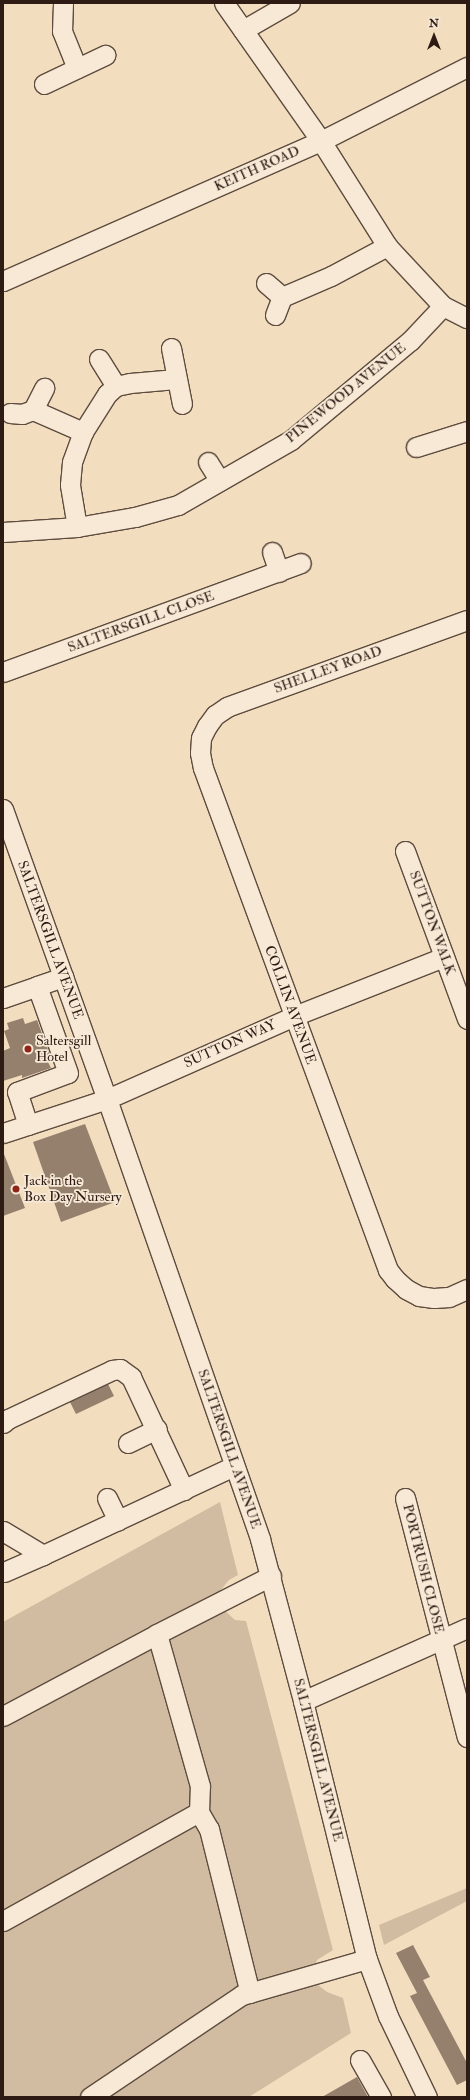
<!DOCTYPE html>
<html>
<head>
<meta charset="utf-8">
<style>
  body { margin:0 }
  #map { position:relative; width:470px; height:2100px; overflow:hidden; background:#f3ddbf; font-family:"IM FELL Double Pica",serif }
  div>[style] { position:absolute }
  .green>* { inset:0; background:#d1bca2 }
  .building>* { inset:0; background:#94806d }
  .roads { filter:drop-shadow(1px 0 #5e4c3f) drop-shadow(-1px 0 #5e4c3f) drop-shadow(0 1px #5e4c3f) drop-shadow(0 -1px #5e4c3f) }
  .minor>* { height:19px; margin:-9.5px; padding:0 9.5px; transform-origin:9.5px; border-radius:9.5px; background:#f7e9d5 }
  .dots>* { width:11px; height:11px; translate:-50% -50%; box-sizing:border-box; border:2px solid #f7e9d5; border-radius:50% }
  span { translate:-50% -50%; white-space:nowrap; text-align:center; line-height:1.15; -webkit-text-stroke:3.5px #f7e9d5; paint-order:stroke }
  .street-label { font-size:14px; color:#2d1b14 }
  .poi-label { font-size:14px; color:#2d1b14 }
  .left { translate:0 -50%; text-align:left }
  .frame { position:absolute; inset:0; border:4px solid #2d1b14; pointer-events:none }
  .north { position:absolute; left:414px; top:16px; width:40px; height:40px; -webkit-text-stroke:3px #f7e9d5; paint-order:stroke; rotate:0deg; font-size:11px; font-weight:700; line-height:16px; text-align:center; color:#2d1b14 }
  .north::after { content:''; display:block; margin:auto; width:14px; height:18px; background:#2d1b14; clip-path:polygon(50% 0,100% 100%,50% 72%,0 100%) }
</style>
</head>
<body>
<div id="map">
  <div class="green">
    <div style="clip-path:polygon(220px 1502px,238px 1575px,229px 1580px,220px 1591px,224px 1610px,235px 1620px,246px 1621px,333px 1950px,317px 1960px,315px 1969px,318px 1985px,327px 1992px,343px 1998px,351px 2033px,249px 2097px,3px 2097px,3px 1622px)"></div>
    <div style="clip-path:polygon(467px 1888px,467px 1901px,384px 1945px,379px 1925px)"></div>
  </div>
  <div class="building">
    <div style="clip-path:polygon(23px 1018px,25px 1024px,37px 1020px,51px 1058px,47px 1060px,51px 1068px,22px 1078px,22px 1075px,3px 1081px,3px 1051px,10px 1048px,4px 1031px,9px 1029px,7px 1023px)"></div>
    <div style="clip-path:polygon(85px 1124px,115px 1202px,61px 1222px,33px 1142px)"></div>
    <div style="clip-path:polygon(3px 1154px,4px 1154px,25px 1208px,3px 1216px)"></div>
    <div style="clip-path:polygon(108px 1384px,114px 1396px,76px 1414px,70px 1402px)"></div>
    <div style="clip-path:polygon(413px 1945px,430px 1977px,423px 1980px,467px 2063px,467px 2080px,457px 2085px,410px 1996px,417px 1993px,396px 1953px)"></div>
    <div style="clip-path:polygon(357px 2077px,368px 2097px,322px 2097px)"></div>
  </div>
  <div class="roads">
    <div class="minor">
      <div style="left:63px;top:3px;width:28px;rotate:92deg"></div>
      <div style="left:62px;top:31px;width:40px;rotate:68deg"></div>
      <div style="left:224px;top:3px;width:169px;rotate:54.9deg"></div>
      <div style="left:321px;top:141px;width:124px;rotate:57.8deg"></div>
      <div style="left:387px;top:246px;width:82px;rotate:47deg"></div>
      <div style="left:443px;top:306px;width:27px;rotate:27deg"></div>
      <div style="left:243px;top:30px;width:54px;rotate:-29.9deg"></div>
      <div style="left:44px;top:84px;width:68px;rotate:-25.4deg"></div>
      <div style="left:3px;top:281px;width:347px;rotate:-23.8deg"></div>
      <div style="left:321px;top:141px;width:164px;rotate:-26.9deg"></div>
      <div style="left:266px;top:283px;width:21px;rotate:41deg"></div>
      <div style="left:275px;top:315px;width:19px;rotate:-69deg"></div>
      <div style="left:282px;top:297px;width:53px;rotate:-23.2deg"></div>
      <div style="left:331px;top:276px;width:64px;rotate:-28.2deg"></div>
      <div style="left:171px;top:348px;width:57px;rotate:78.9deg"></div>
      <div style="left:99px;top:359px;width:32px;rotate:58deg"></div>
      <div style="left:33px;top:410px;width:55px;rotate:23.7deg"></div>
      <div style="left:10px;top:413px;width:12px;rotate:5deg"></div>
      <div style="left:22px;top:414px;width:12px;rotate:-20deg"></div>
      <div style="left:33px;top:410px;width:25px;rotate:-63deg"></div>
      <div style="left:416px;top:447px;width:53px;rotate:-17.4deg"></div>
      <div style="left:208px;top:462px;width:22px;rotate:58deg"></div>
      <div style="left:77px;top:527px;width:43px;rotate:-99.5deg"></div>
      <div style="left:70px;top:485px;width:23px;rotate:-85deg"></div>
      <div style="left:72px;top:462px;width:32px;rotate:-70deg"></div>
      <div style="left:83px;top:432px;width:45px;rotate:-57.7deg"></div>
      <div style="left:107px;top:394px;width:12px;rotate:-42deg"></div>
      <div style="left:116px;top:386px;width:14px;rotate:-12deg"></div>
      <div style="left:130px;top:383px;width:46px;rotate:-5deg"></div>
      <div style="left:3px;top:532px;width:74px;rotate:-3.9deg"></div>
      <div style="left:77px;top:527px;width:59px;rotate:-9.8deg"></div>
      <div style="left:135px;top:517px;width:45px;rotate:-15.6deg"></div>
      <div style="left:178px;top:505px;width:130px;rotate:-29.9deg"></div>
      <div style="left:291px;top:440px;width:155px;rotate:-39.8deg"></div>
      <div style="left:410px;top:341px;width:48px;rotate:-46.7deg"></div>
      <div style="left:272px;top:552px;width:21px;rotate:71deg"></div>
      <div style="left:467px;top:620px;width:255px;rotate:160.1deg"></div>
      <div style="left:227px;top:707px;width:14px;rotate:146deg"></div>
      <div style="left:215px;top:715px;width:14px;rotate:126deg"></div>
      <div style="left:207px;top:726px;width:13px;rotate:117deg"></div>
      <div style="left:201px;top:738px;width:15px;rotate:94deg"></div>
      <div style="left:200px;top:753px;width:15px;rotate:79deg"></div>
      <div style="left:203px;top:768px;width:535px;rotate:69.77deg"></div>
      <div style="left:388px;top:1270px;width:11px;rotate:52deg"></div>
      <div style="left:395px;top:1279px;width:15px;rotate:42deg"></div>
      <div style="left:406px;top:1289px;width:15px;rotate:28deg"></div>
      <div style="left:419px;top:1296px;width:15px;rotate:8deg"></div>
      <div style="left:434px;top:1298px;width:15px;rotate:-4deg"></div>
      <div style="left:449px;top:1297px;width:20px;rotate:-24deg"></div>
      <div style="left:3px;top:672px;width:317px;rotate:-20.1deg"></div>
      <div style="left:3px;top:809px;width:308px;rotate:70.3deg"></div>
      <div style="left:107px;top:1099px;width:466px;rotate:70.8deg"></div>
      <div style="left:260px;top:1539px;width:168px;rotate:75.1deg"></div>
      <div style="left:303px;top:1701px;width:266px;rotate:76.1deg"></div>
      <div style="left:367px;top:1959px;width:61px;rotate:69.8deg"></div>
      <div style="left:388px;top:2016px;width:90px;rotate:64.3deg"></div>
      <div style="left:405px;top:851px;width:179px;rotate:69.7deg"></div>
      <div style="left:3px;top:998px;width:36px;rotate:-19deg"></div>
      <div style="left:28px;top:1125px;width:35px;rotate:-108deg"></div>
      <div style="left:17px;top:1092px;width:54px;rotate:-20.4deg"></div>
      <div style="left:68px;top:1073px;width:92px;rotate:-109.6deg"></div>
      <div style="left:37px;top:986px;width:28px;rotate:-19deg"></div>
      <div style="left:3px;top:1133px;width:109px;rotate:-18.1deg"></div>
      <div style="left:107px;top:1099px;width:205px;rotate:-23.9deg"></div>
      <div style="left:294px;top:1016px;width:161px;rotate:-21.5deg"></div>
      <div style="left:3px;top:1423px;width:6px;rotate:-39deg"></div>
      <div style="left:8px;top:1419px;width:115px;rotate:-25.2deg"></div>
      <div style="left:112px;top:1370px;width:8px;rotate:-7deg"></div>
      <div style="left:120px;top:1369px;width:14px;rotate:36deg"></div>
      <div style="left:131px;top:1377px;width:125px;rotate:64.9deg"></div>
      <div style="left:128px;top:1443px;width:32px;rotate:-26deg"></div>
      <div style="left:107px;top:1498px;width:25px;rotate:64deg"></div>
      <div style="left:405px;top:1498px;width:247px;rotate:75.5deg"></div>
      <div style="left:3px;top:1531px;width:47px;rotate:31deg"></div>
      <div style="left:43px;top:1555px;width:211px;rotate:-25deg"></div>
      <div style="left:4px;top:1572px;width:43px;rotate:-23.6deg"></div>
      <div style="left:303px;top:1701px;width:180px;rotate:-24deg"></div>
      <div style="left:3px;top:1716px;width:174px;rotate:-28deg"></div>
      <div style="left:157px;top:1634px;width:128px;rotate:-27deg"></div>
      <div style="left:199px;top:1812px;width:20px;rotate:60deg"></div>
      <div style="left:209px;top:1829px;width:169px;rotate:76deg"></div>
      <div style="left:3px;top:1921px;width:224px;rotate:-29.1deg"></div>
      <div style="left:199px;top:1812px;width:26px;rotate:-88deg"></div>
      <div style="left:200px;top:1786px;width:158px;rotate:-105.8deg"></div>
      <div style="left:360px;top:2060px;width:43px;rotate:60.4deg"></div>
      <div style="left:90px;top:2097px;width:183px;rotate:-33.9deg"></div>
      <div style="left:242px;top:1995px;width:130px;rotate:-16.1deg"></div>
    </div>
  </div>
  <div class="dots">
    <div style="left:28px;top:1049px;background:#8f2418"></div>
    <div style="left:16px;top:1189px;background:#8f2418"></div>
  </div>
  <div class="street-label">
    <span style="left:257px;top:169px;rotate:-24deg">KEITH ROAD</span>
    <span style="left:346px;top:393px;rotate:-39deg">PINEWOOD AVENUE</span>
    <span style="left:141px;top:622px;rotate:-20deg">SALTERSGILL CLOSE</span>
    <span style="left:328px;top:670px;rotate:-20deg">SHELLEY ROAD</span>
    <span style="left:432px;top:923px;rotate:70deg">SUTTON WALK</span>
    <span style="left:50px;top:940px;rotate:70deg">SALTERSGILL AVENUE</span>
    <span style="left:290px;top:1005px;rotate:70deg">COLLIN AVENUE</span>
    <span style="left:230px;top:1044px;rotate:-24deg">SUTTON WAY</span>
    <span style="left:229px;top:1449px;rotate:71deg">SALTERSGILL AVENUE</span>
    <span style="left:423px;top:1569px;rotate:76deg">PORTRUSH CLOSE</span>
    <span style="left:318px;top:1760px;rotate:76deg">SALTERSGILL AVENUE</span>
  </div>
  <div class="poi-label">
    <span class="left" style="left:36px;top:1049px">Saltersgill<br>Hotel</span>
    <span class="left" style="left:24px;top:1189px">Jack in the<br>Box Day Nursery</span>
  </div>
  <div class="frame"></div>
  <div class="north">N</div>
</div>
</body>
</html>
